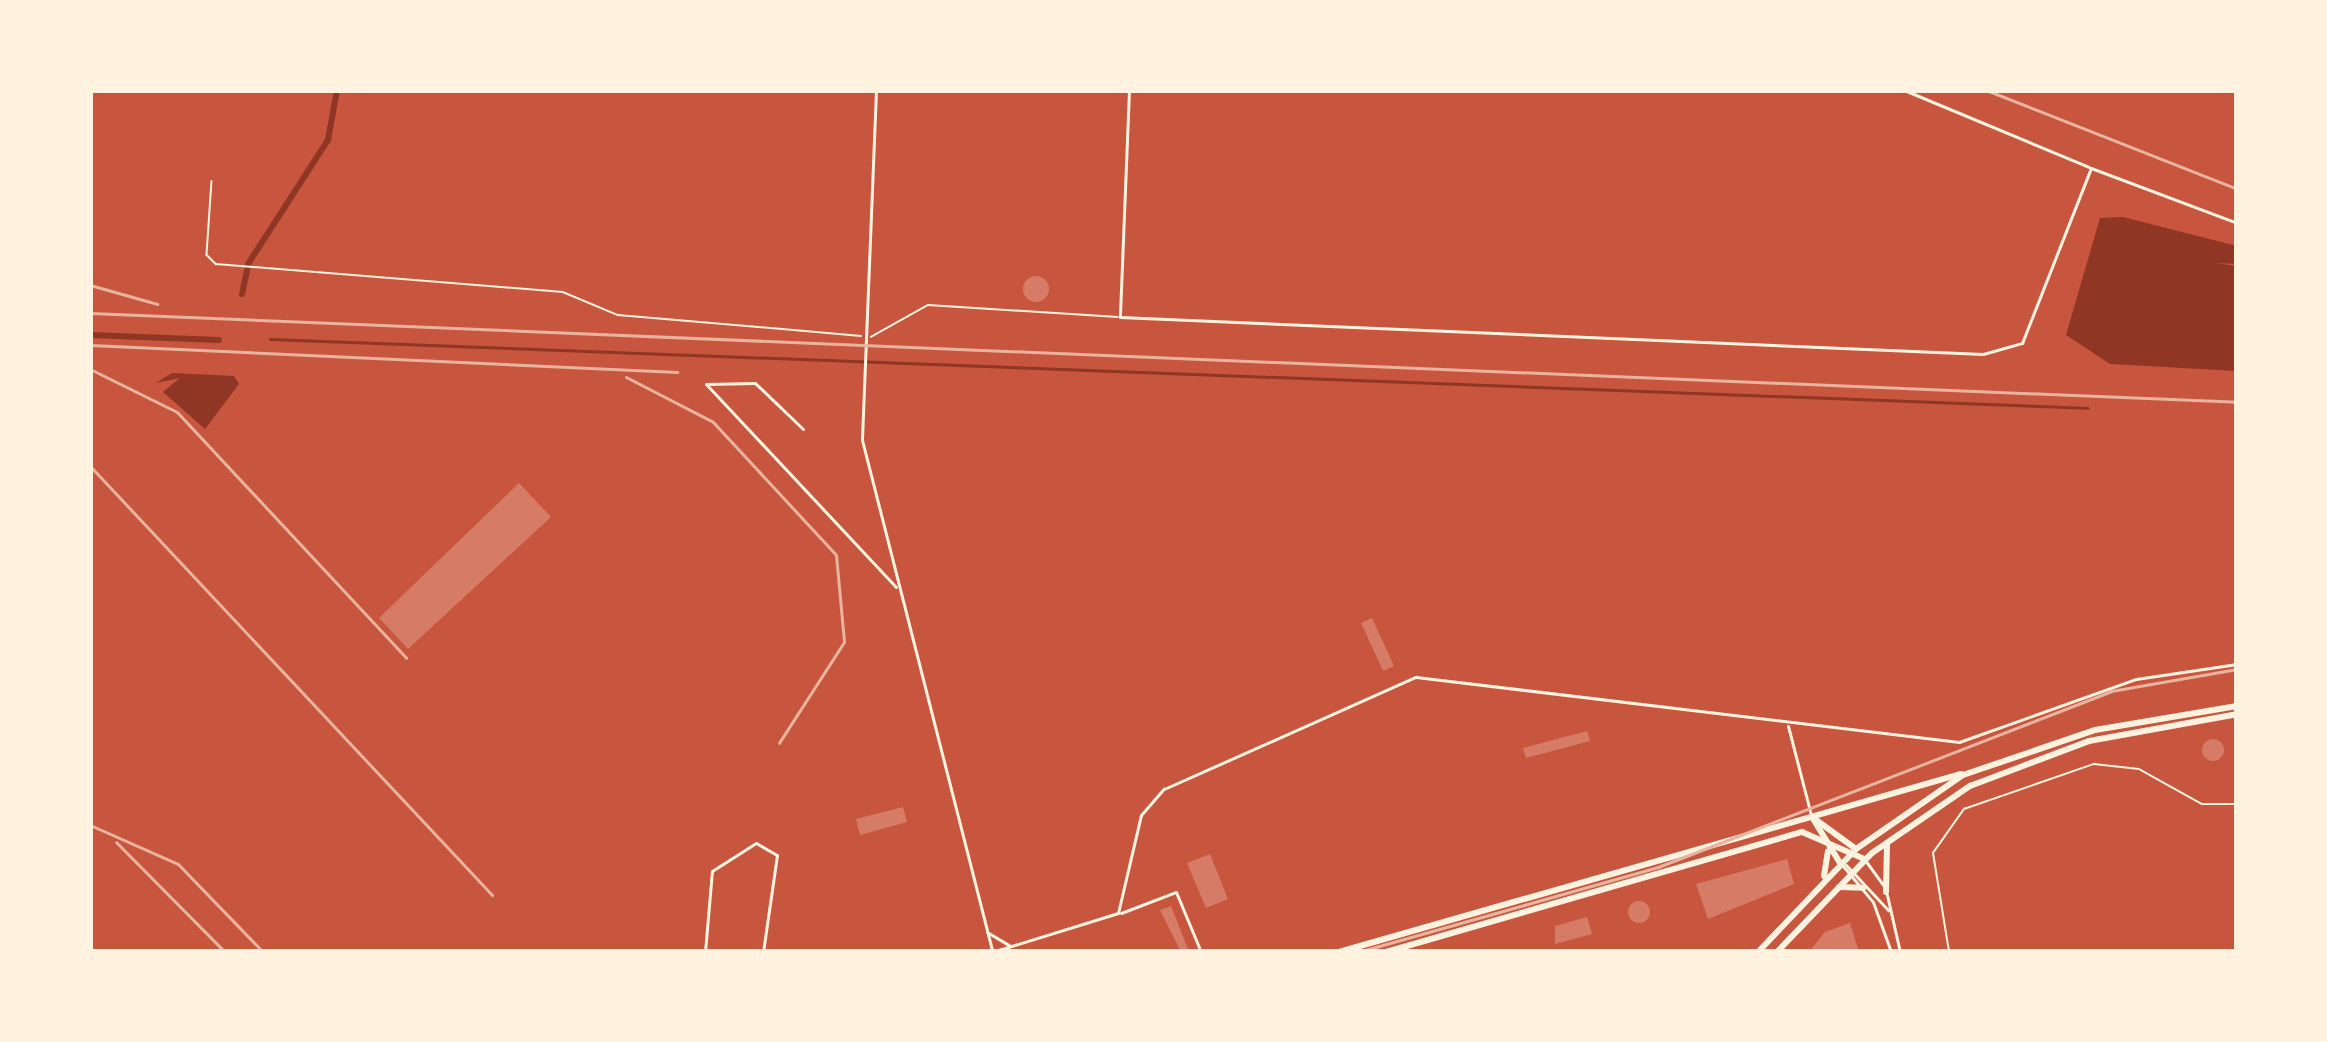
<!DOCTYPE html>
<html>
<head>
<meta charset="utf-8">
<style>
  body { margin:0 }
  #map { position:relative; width:2327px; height:1042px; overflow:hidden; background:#c8553d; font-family:Arial,sans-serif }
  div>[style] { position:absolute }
  .water>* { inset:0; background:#8f3625 }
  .stream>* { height:3px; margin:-1.5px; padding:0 1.5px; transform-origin:1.5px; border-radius:1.5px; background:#8f3625 }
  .canal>* { height:6px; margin:-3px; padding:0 3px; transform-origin:3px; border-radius:3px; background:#8f3625 }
  .building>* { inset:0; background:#d67c66 }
  .round { border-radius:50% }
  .service>* { height:1.5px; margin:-0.75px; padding:0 0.75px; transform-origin:0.75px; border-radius:0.75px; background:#fff3e0 }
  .minor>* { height:3px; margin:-1.5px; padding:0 1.5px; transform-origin:1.5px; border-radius:1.5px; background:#fff3e0 }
  .secondary>* { height:6px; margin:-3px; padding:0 3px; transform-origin:3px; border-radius:3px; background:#fff3e0 }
  .primary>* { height:6px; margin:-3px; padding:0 3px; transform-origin:3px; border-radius:3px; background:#fff3e0 }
  .tram>* { height:3px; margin:-1.5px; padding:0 1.5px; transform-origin:1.5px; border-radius:1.5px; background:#e9b49f }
  .rail>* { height:3px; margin:-1.5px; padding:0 1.5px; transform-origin:1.5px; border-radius:1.5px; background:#e9b49f }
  span { translate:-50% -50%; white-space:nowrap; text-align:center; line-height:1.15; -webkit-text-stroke:9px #fff3e0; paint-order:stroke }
  .frame { position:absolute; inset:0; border:93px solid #fff3e0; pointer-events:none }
</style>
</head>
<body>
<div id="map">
  <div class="water">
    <div style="clip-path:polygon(2123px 217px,2237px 246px,2237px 264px,2215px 263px,2237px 266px,2237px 371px,2110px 364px,2066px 335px,2100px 218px)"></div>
    <div style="clip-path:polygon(172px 373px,234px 376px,239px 384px,205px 429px,163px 392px,180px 378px,156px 383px)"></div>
  </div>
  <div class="stream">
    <div style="left:270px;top:339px;width:1819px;rotate:2.17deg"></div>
  </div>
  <div class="canal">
    <div style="left:248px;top:264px;width:148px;rotate:-57.2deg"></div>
    <div style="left:328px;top:140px;width:51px;rotate:-79.8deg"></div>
    <div style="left:242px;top:294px;width:25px;rotate:-78deg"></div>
    <div style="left:90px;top:335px;width:129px;rotate:2.2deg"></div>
  </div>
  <div class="building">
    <div class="round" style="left:1023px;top:276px;width:26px;height:26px"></div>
    <div style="clip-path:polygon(519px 483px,551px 517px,408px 649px,379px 618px)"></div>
    <div style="clip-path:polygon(1372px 618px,1394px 666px,1383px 671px,1361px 623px)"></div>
    <div style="clip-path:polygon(1587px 731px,1590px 741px,1526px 758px,1523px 748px)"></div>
    <div class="round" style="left:2202px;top:739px;width:22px;height:22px"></div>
    <div style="clip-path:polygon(903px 807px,907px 822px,860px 835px,856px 819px)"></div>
    <div style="clip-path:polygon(1210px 854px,1228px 899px,1206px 908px,1187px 863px)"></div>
    <div style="clip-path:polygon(1787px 859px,1794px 884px,1708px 919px,1696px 884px)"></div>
    <div class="round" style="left:1628px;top:901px;width:22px;height:22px"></div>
    <div style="clip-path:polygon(1171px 906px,1188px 949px,1181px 952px,1160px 910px)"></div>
    <div style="clip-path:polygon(1587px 917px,1592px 934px,1555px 944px,1555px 926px)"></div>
    <div style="clip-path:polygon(1850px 923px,1859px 952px,1809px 952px,1825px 932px)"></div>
  </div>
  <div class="service">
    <div style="left:212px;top:181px;width:74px;rotate:93.9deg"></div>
    <div style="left:207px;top:255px;width:13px;rotate:45deg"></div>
    <div style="left:216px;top:264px;width:348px;rotate:4.6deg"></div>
    <div style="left:563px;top:292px;width:60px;rotate:22.7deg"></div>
    <div style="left:618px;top:315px;width:244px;rotate:4.9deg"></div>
    <div style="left:871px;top:337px;width:65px;rotate:-29.3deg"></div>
    <div style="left:928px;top:305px;width:190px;rotate:3.6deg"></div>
    <div style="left:1949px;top:952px;width:100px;rotate:-99.2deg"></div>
    <div style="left:1933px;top:853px;width:54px;rotate:-54.8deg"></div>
    <div style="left:1964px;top:809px;width:138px;rotate:-19.1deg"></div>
    <div style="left:2094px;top:764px;width:45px;rotate:6.3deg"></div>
    <div style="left:2139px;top:769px;width:72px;rotate:29.1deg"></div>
    <div style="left:2202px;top:804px;width:35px"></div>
  </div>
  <div class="minor">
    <div style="left:876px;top:90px;width:350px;rotate:92.3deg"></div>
    <div style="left:862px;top:440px;width:526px;rotate:75.7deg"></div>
    <div style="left:1129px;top:90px;width:227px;rotate:92.3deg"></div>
    <div style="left:1120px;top:317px;width:864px;rotate:2.45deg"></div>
    <div style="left:1983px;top:354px;width:41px;rotate:-15.8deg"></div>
    <div style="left:2022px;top:343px;width:188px;rotate:-68.5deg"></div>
    <div style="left:2091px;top:168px;width:156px;rotate:20.6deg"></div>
    <div style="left:1904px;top:90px;width:200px;rotate:22.6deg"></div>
    <div style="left:803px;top:429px;width:66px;rotate:-136.2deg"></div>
    <div style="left:755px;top:383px;width:49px;rotate:178.8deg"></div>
    <div style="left:706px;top:384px;width:278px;rotate:46.9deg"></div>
    <div style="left:1788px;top:726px;width:92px;rotate:75.5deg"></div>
    <div style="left:1865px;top:860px;width:32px;rotate:54deg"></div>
    <div style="left:1846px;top:865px;width:62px;rotate:47deg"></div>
    <div style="left:1843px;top:866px;width:47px;rotate:50.2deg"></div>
    <div style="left:1873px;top:902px;width:53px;rotate:70.2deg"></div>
    <div style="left:1887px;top:895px;width:58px;rotate:77.2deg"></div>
    <div style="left:1121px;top:913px;width:59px;rotate:-20.9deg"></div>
    <div style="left:1176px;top:892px;width:65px;rotate:67.4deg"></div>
    <div style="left:987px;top:932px;width:26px;rotate:31deg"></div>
    <div style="left:705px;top:952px;width:81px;rotate:-85.1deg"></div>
    <div style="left:712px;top:871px;width:52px;rotate:-32.5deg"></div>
    <div style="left:756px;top:843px;width:24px;rotate:30deg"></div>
    <div style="left:777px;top:855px;width:98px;rotate:98.2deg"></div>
    <div style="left:992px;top:952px;width:132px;rotate:-17.2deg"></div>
    <div style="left:1118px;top:913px;width:101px;rotate:-76.8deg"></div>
    <div style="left:1141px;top:815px;width:35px;rotate:-49deg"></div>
    <div style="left:1164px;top:789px;width:276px;rotate:-24deg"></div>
    <div style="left:1416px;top:677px;width:547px;rotate:6.83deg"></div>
    <div style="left:1959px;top:742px;width:188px;rotate:-19.6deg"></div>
    <div style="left:2136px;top:679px;width:102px;rotate:-8.4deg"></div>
  </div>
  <div class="secondary">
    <div style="left:1812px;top:817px;width:54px;rotate:58.7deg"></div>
    <div style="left:1812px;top:817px;width:54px;rotate:36deg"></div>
    <div style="left:1339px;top:952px;width:647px;rotate:-15.97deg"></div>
    <div style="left:1386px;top:952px;width:433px;rotate:-16.1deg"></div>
    <div style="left:1802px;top:832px;width:68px;rotate:23.5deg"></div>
  </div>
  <div class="primary">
    <div style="left:1824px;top:876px;width:25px;rotate:-81deg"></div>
    <div style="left:1839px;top:887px;width:24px;rotate:2deg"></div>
    <div style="left:1886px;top:892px;width:49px;rotate:-88.8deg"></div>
    <div style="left:1758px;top:952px;width:142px;rotate:-46.4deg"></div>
    <div style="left:1856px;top:849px;width:130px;rotate:-34.7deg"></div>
    <div style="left:1963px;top:775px;width:139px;rotate:-18.8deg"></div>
    <div style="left:2095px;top:730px;width:144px;rotate:-9.6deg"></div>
    <div style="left:1777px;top:952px;width:137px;rotate:-46.2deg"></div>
    <div style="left:1872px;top:853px;width:119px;rotate:-34.4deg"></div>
    <div style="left:1970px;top:786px;width:127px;rotate:-20.7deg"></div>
    <div style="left:2089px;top:741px;width:150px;rotate:-10.3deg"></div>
  </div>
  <div class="tram">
    <div style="left:1358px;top:952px;width:312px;rotate:-15.8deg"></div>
    <div style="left:1658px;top:867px;width:486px;rotate:-21.2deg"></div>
    <div style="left:2111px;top:691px;width:128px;rotate:-9.9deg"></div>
  </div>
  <div class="rail">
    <div style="left:1986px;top:90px;width:270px;rotate:21.5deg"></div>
    <div style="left:90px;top:285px;width:70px;rotate:15.8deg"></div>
    <div style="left:90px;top:313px;width:2149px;rotate:2.37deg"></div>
    <div style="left:90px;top:345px;width:588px;rotate:2.63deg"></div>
    <div style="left:90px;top:369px;width:97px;rotate:26.3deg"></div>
    <div style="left:177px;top:412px;width:336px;rotate:47deg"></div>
    <div style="left:626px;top:377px;width:98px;rotate:27.3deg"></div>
    <div style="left:713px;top:422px;width:181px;rotate:47.2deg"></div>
    <div style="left:836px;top:555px;width:87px;rotate:84.7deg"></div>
    <div style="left:844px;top:642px;width:120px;rotate:122.8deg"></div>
    <div style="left:90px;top:466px;width:588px;rotate:46.86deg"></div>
    <div style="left:90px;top:825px;width:96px;rotate:23.9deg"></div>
    <div style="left:178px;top:864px;width:122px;rotate:46deg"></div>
    <div style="left:116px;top:842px;width:155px;rotate:45.3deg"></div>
  </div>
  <div class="frame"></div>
</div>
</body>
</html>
